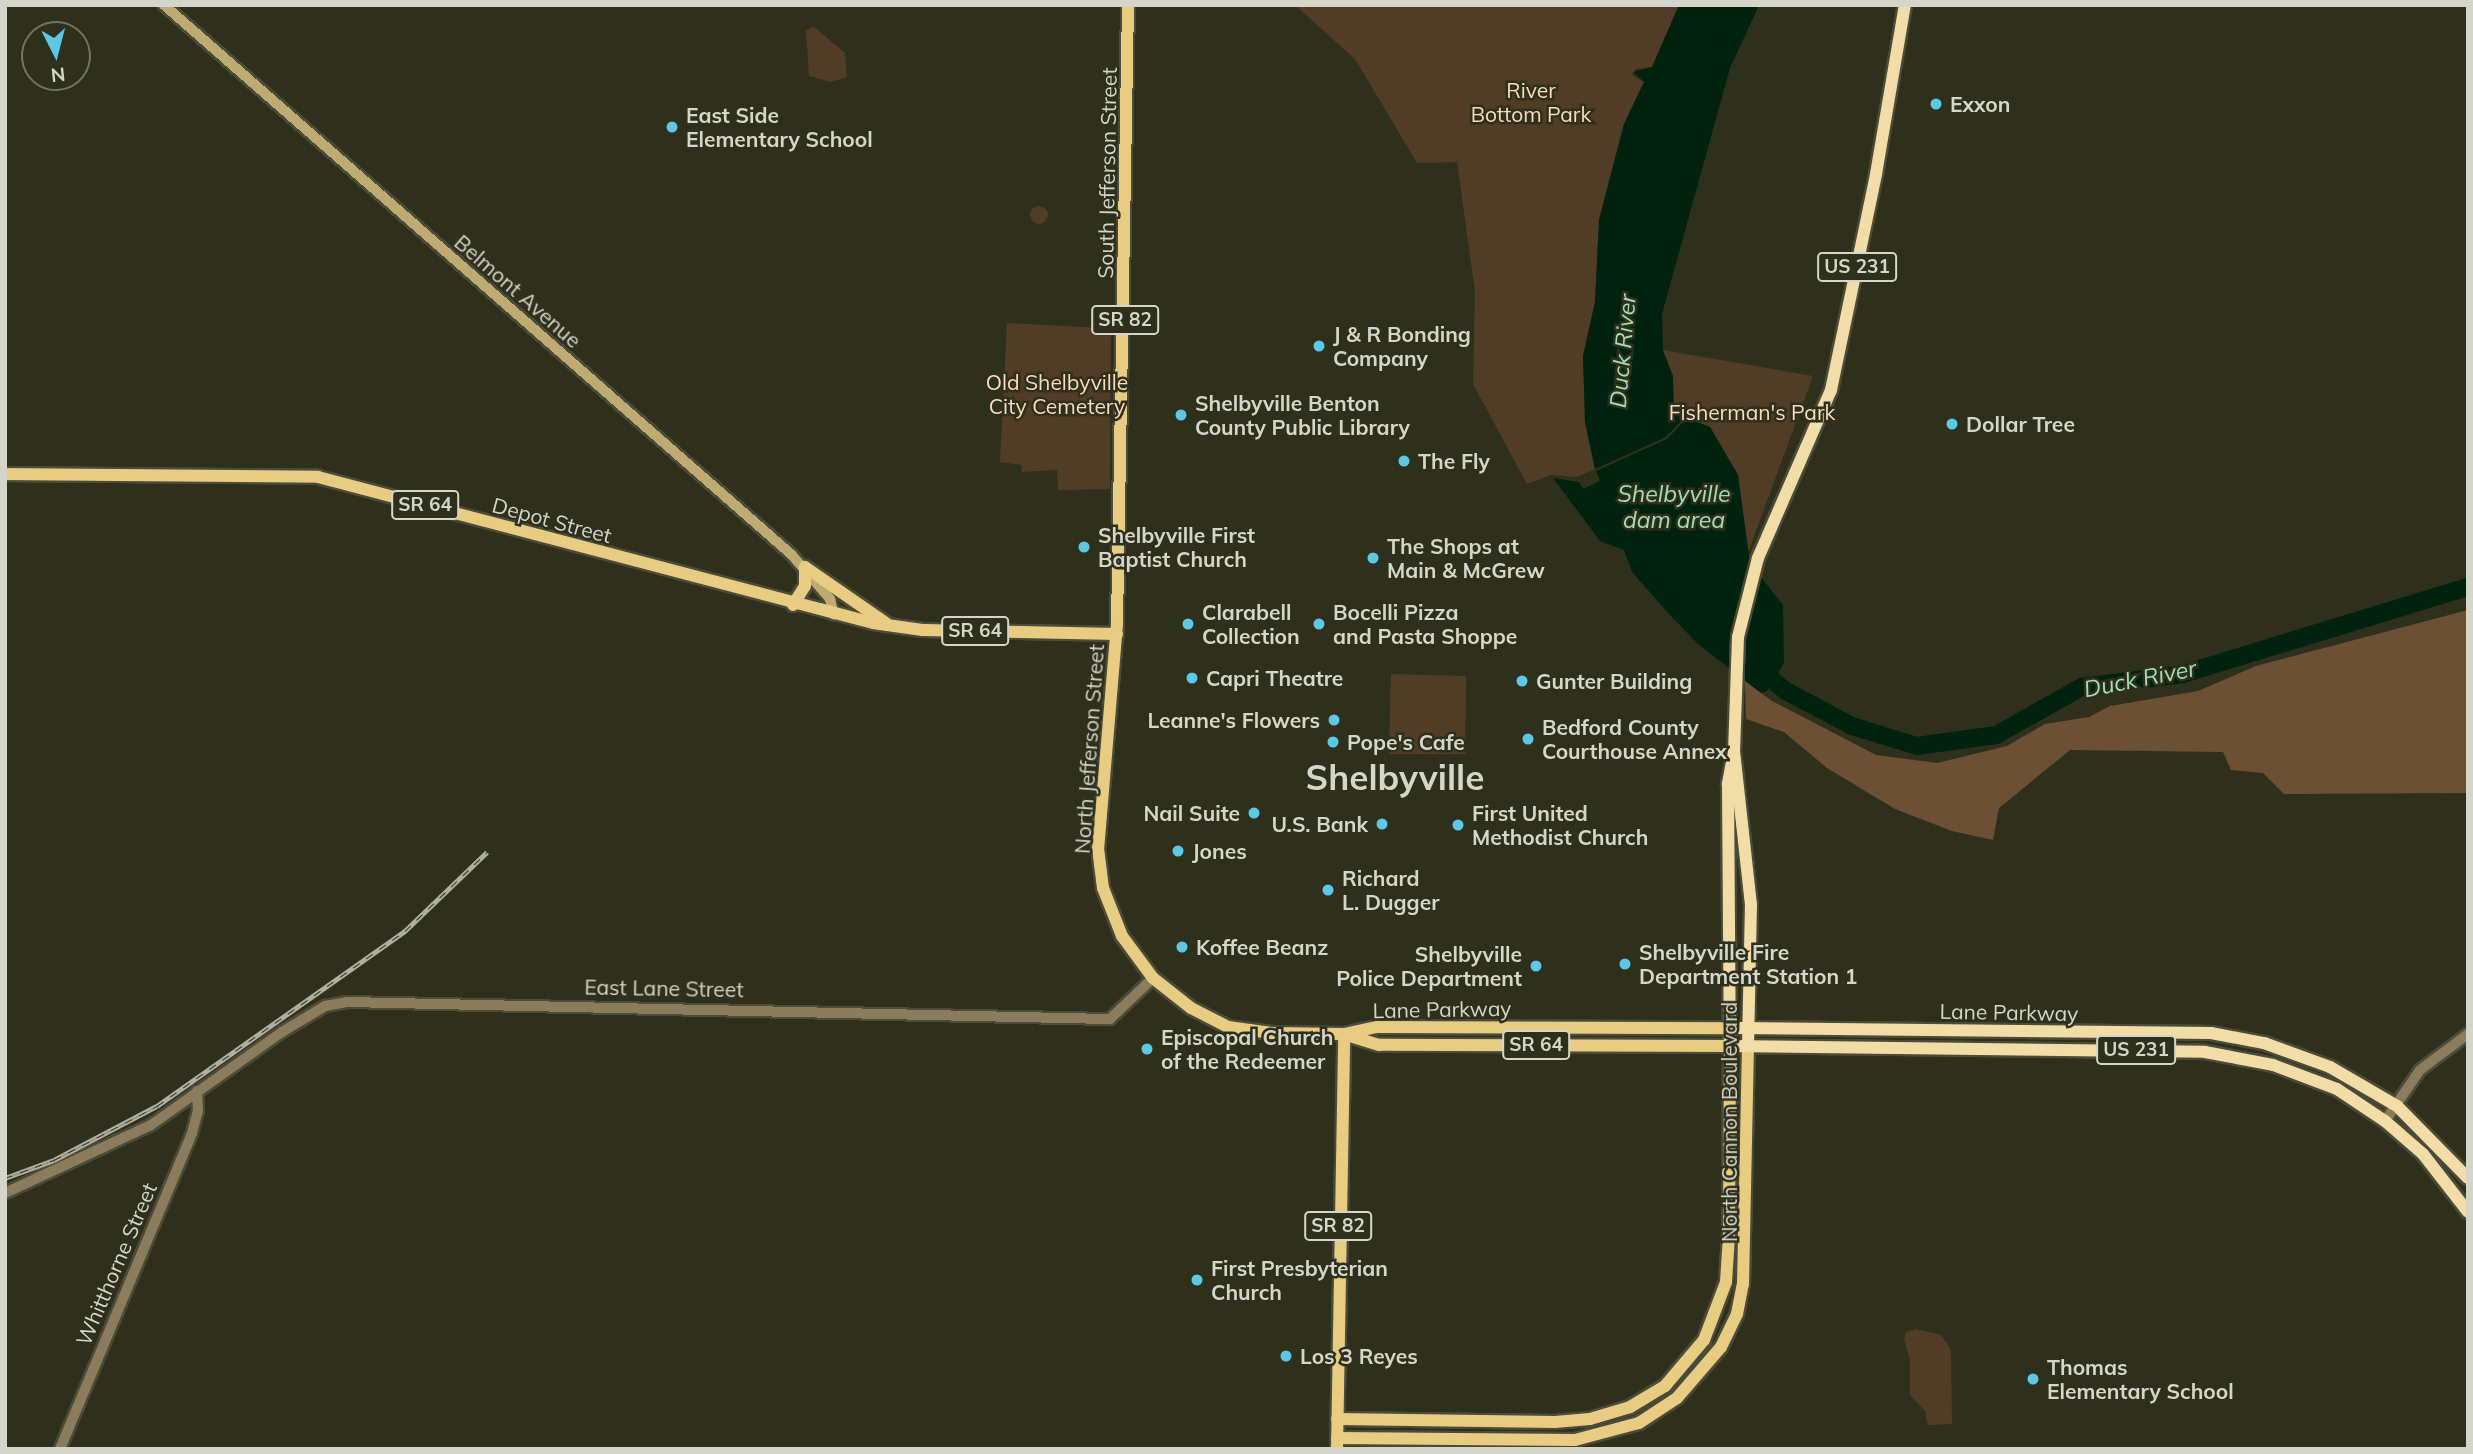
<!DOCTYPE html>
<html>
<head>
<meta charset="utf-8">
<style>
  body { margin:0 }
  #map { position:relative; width:2473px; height:1454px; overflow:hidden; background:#2f301c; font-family:Mulish,sans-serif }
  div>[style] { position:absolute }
  .green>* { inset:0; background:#513c26 }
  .round { border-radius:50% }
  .forest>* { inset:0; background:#6b5034 }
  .water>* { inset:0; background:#00220f }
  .river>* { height:18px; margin:-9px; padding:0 9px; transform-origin:9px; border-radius:9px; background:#00220f }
  .roads { filter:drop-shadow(2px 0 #4a4b38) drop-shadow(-2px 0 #4a4b38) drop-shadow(0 2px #4a4b38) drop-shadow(0 -2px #4a4b38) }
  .tertiary>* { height:10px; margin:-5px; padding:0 5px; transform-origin:5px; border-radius:5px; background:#8b7d5b }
  .secondary>* { height:10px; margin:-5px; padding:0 5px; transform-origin:5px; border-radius:5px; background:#bfaa71 }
  .primary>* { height:12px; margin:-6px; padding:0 6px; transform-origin:6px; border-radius:6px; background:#e8cc82 }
  .trunk>* { height:12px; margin:-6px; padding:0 6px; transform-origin:6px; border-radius:6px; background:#f2dda7 }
  .rail>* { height:5px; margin-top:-2.5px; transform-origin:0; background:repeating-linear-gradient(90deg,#2f301c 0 8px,#aeafa1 0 16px); box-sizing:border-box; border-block:2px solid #aeafa1 }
  .dots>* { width:19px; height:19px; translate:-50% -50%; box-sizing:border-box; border:4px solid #2f301c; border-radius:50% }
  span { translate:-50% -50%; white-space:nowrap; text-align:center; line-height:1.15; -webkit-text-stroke:5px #2f301c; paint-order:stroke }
  .shield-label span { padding:2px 5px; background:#2f301c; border:2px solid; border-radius:5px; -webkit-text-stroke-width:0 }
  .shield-label { font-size:19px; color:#d5d6ca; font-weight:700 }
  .park-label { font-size:21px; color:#f9dbbe }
  .poi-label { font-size:21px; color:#d5d6ca; font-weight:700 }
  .left { translate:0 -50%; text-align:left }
  .right { translate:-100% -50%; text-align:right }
  .street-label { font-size:21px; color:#d5d6ca }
  .water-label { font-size:23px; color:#a1deb4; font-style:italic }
  .town-label { font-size:35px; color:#d5d6ca; font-weight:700 }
  .frame { position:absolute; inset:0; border:7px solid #d5d6ca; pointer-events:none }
  .north { position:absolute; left:21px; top:21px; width:70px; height:70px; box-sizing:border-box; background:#2f301c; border:2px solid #717262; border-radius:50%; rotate:174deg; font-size:19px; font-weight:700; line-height:28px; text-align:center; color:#d5d6ca }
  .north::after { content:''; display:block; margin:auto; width:24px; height:32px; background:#5bc8e6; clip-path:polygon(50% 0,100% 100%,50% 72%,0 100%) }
</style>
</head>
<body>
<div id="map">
  <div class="green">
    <div style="clip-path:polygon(1295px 5px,1679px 5px,1652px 67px,1635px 69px,1632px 75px,1644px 82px,1624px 124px,1599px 220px,1595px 302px,1583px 356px,1585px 422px,1595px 469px,1577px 477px,1551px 475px,1527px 484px,1473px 384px,1475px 292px,1457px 162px,1417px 163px,1355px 59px)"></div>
    <div style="clip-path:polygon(814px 27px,845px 53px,847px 77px,831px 82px,809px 76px,806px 30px)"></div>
    <div class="round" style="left:1030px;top:206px;width:18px;height:18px"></div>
    <div style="clip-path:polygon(1007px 323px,1102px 328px,1111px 334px,1110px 489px,1058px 490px,1057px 470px,1022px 472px,1021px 465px,1000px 462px)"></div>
    <div style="clip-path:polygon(1663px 350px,1813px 376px,1748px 553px,1738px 475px,1710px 427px,1684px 418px,1674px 404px)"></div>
    <div style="clip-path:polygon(1391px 674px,1466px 676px,1465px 754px,1389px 754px)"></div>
    <div style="clip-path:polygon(1916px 1329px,1941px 1335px,1951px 1350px,1952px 1424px,1928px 1425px,1925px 1411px,1910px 1395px,1910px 1360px,1904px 1339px,1906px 1332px)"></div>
  </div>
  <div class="forest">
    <div style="clip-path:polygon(2468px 610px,2468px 793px,2284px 794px,2263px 773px,2231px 770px,2223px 752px,2070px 750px,1999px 808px,1993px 840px,1952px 831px,1895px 809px,1827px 768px,1784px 732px,1746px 719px,1745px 681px,1772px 701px,1876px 755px,1937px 763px,2007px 746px,2045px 724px,2089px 717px,2110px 706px,2198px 691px,2256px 666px)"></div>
  </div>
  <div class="water">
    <div style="clip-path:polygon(1679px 5px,1759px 5px,1730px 68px,1662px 314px,1663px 350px,1673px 376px,1674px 404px,1684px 418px,1666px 437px,1595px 469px,1585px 422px,1583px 356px,1595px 302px,1599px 220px,1624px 124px,1644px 82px,1633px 72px,1652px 67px)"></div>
    <div style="clip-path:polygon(1687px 418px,1710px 427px,1738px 475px,1750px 563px,1783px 605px,1784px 663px,1767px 691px,1761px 693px,1698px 644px,1669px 614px,1632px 572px,1624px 550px,1600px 541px,1553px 478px,1579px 482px,1583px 489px,1600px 481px,1596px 471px,1667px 439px)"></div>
  </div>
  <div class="river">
    <div style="left:1755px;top:666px;width:40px;rotate:39deg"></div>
    <div style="left:1786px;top:691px;width:75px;rotate:27.9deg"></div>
    <div style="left:1852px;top:726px;width:68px;rotate:17.1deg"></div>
    <div style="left:1917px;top:746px;width:80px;rotate:-7.9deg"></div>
    <div style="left:1996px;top:735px;width:98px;rotate:-29.2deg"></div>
    <div style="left:2082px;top:687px;width:102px;rotate:-7.3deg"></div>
    <div style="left:2183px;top:674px;width:298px;rotate:-17deg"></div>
  </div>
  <div class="roads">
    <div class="tertiary">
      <div style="left:2385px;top:1121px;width:62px;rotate:-55.5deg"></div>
      <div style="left:2420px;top:1070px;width:60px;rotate:-36.9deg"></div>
      <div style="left:5px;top:1193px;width:161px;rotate:-25deg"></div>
      <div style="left:151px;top:1125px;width:161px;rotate:-35.4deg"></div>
      <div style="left:282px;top:1032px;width:50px;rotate:-31.2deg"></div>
      <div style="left:325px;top:1006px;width:22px;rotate:-10deg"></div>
      <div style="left:347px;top:1002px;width:763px;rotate:1.28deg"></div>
      <div style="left:1110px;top:1019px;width:59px;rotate:-43.6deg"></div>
      <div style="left:60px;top:1449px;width:342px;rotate:-67.3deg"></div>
      <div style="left:192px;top:1133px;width:24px;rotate:-75deg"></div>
      <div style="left:198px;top:1110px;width:19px;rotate:-93deg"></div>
    </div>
    <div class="secondary">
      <div style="left:164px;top:5px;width:833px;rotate:41.21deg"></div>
      <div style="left:791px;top:554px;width:60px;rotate:49.1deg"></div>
      <div style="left:830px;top:599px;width:16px;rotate:76deg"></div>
    </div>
    <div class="primary">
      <div style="left:1128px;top:5px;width:619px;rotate:91.02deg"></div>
      <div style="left:1117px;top:624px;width:225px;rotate:94.8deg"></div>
      <div style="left:1098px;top:848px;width:40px;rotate:82.9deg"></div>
      <div style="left:1103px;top:888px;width:52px;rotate:68.4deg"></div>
      <div style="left:1122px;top:936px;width:52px;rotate:53.6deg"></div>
      <div style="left:1153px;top:978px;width:48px;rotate:38.3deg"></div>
      <div style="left:1191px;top:1008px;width:42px;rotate:27.2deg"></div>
      <div style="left:1228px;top:1027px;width:44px;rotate:7.8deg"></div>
      <div style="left:1272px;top:1033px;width:72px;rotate:0.8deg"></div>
      <div style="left:1344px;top:1034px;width:35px;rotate:-12deg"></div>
      <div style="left:1378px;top:1027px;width:352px;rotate:0.2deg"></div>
      <div style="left:5px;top:474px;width:313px;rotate:0.5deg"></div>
      <div style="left:318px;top:477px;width:574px;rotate:14.74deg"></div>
      <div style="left:873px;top:623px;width:50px;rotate:8deg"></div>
      <div style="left:923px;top:630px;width:194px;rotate:1.2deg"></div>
      <div style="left:793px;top:605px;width:22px;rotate:-58deg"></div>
      <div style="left:805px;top:586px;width:19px;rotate:-90deg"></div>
      <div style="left:805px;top:567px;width:98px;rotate:34.7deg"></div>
      <div style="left:1337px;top:1419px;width:218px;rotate:0.8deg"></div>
      <div style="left:1555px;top:1422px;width:35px;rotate:-5deg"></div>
      <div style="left:1590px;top:1419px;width:42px;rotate:-16.7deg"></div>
      <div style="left:1630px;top:1407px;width:41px;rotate:-31deg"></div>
      <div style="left:1665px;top:1386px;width:60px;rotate:-49.7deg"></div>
      <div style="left:1704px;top:1340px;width:62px;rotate:-69.2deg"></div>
      <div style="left:1726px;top:1282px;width:47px;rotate:-86.3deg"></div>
      <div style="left:1729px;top:1235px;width:189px;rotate:-89.7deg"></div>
      <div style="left:1730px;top:1046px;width:351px;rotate:-179.8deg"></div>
      <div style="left:1379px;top:1045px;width:34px;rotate:-163deg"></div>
      <div style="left:1337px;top:1438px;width:238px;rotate:0.5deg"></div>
      <div style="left:1575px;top:1440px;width:66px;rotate:-14.9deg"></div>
      <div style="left:1639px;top:1423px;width:45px;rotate:-33.3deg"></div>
      <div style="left:1677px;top:1398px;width:67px;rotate:-49.2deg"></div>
      <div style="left:1721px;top:1347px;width:37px;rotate:-64deg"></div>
      <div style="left:1737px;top:1314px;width:31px;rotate:-79deg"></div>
      <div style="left:1743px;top:1284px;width:238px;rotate:-88.8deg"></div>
      <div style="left:1337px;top:1449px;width:415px;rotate:-89deg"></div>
    </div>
    <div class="trunk">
      <div style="left:1734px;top:752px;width:33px;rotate:101deg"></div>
      <div style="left:1728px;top:784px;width:262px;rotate:89.6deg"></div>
      <div style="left:1730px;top:1046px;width:475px;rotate:0.7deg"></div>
      <div style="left:2205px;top:1052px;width:69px;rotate:10.8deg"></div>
      <div style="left:2273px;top:1065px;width:68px;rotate:20.6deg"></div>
      <div style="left:2337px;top:1089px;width:58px;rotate:33.7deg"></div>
      <div style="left:2385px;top:1121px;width:50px;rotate:41deg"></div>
      <div style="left:2423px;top:1154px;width:73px;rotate:52.2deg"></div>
      <div style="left:1740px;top:1028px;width:471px;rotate:0.6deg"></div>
      <div style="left:2211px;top:1033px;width:54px;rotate:10.7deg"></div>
      <div style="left:2264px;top:1043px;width:70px;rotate:20deg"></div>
      <div style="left:2330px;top:1067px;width:78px;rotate:30.2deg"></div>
      <div style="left:2397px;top:1106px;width:101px;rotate:45.4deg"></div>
      <div style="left:1748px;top:1046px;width:141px;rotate:-88.8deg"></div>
      <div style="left:1751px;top:905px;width:154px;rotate:-96.3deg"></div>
      <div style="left:1734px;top:752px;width:115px;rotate:-88deg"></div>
      <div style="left:1738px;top:637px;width:81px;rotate:-75.8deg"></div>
      <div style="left:1758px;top:558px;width:183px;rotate:-66.5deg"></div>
      <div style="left:1831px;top:390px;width:221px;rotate:-78.2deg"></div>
      <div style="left:1876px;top:174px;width:171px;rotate:-80.3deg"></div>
    </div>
  </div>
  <div class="rail">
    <div style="left:5px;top:1178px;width:52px;rotate:-20.2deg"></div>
    <div style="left:54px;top:1160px;width:116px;rotate:-27.7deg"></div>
    <div style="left:157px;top:1106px;width:304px;rotate:-35.2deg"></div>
    <div style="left:405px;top:931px;width:114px;rotate:-43.9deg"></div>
  </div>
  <div class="dots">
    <div style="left:1936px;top:104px;background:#5bc8e6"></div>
    <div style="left:672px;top:127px;background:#5bc8e6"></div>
    <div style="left:1319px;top:346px;background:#5bc8e6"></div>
    <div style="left:1181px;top:415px;background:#5bc8e6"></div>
    <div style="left:1952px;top:424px;background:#5bc8e6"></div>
    <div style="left:1404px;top:461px;background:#5bc8e6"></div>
    <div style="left:1084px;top:547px;background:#5bc8e6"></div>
    <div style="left:1373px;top:558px;background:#5bc8e6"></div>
    <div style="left:1188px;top:624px;background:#5bc8e6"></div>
    <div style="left:1319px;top:624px;background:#5bc8e6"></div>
    <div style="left:1192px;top:678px;background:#5bc8e6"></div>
    <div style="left:1522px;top:681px;background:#5bc8e6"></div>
    <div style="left:1334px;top:720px;background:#5bc8e6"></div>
    <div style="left:1528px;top:739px;background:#5bc8e6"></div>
    <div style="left:1333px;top:742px;background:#5bc8e6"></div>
    <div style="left:1254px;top:813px;background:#5bc8e6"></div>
    <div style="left:1382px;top:824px;background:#5bc8e6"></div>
    <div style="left:1458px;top:825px;background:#5bc8e6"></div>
    <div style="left:1178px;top:851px;background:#5bc8e6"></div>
    <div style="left:1328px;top:890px;background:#5bc8e6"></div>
    <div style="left:1182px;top:947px;background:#5bc8e6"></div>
    <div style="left:1625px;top:964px;background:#5bc8e6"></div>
    <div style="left:1536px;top:966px;background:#5bc8e6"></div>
    <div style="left:1147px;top:1049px;background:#5bc8e6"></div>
    <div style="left:1197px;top:1280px;background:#5bc8e6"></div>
    <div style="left:1286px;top:1356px;background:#5bc8e6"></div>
    <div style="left:2033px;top:1379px;background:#5bc8e6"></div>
  </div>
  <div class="shield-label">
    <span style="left:1857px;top:267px">US 231</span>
    <span style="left:1125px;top:320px">SR 82</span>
    <span style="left:425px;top:505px">SR 64</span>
    <span style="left:975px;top:631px">SR 64</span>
    <span style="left:1536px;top:1045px">SR 64</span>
    <span style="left:2136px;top:1050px">US 231</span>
    <span style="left:1338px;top:1226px">SR 82</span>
  </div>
  <div class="park-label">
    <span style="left:1531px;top:102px">River<br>Bottom Park</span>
    <span style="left:1057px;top:394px">Old Shelbyville<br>City Cemetery</span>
    <span style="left:1752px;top:412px">Fisherman's Park</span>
  </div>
  <div class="poi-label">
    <span class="left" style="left:1950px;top:104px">Exxon</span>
    <span class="left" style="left:686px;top:127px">East Side<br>Elementary School</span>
    <span class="left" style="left:1333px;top:346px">J &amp; R Bonding<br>Company</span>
    <span class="left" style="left:1195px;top:415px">Shelbyville Benton<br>County Public Library</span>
    <span class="left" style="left:1966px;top:424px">Dollar Tree</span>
    <span class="left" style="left:1418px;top:461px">The Fly</span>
    <span class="left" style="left:1098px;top:547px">Shelbyville First<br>Baptist Church</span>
    <span class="left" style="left:1387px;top:558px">The Shops at<br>Main &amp; McGrew</span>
    <span class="left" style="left:1202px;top:624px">Clarabell<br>Collection</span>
    <span class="left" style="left:1333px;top:624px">Bocelli Pizza<br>and Pasta Shoppe</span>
    <span class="left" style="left:1206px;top:678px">Capri Theatre</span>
    <span class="left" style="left:1536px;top:681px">Gunter Building</span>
    <span class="right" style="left:1320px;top:720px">Leanne's Flowers</span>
    <span class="left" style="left:1542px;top:739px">Bedford County<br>Courthouse Annex</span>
    <span class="left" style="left:1347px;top:742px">Pope's Cafe</span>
    <span class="right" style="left:1240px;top:813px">Nail Suite</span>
    <span class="left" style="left:1472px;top:825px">First United<br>Methodist Church</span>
    <span class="right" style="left:1368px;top:824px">U.S. Bank</span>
    <span class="left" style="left:1192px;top:851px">Jones</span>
    <span class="left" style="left:1342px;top:890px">Richard<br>L. Dugger</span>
    <span class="left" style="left:1196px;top:947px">Koffee Beanz</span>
    <span class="left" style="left:1639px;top:964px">Shelbyville Fire<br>Department Station 1</span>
    <span class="right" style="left:1522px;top:966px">Shelbyville<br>Police Department</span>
    <span class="left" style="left:1161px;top:1049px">Episcopal Church<br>of the Redeemer</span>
    <span class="left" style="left:1211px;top:1280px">First Presbyterian<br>Church</span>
    <span class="left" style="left:1300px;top:1356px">Los 3 Reyes</span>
    <span class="left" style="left:2047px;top:1379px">Thomas<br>Elementary School</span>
  </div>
  <div class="street-label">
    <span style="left:1107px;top:173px;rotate:-89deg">South Jefferson Street</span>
    <span style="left:518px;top:291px;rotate:41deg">Belmont Avenue</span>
    <span style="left:552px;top:520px;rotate:15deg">Depot Street</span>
    <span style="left:1089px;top:749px;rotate:-86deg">North Jefferson Street</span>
    <span style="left:664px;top:988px;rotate:1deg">East Lane Street</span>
    <span style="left:1442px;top:1009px;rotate:-1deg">Lane Parkway</span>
    <span style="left:2009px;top:1012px;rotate:1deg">Lane Parkway</span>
    <span style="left:1729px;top:1122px;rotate:-90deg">North Cannon Boulevard</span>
    <span style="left:116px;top:1264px;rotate:-67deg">Whitthorne Street</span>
  </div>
  <div class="water-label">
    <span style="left:1623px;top:351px;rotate:-85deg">Duck River</span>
    <span style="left:1674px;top:507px">Shelbyville<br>dam area</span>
    <span style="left:2140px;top:679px;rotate:-11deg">Duck River</span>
  </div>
  <div class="town-label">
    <span style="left:1395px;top:777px">Shelbyville</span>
  </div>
  <div class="frame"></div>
  <div class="north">N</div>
</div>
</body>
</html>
